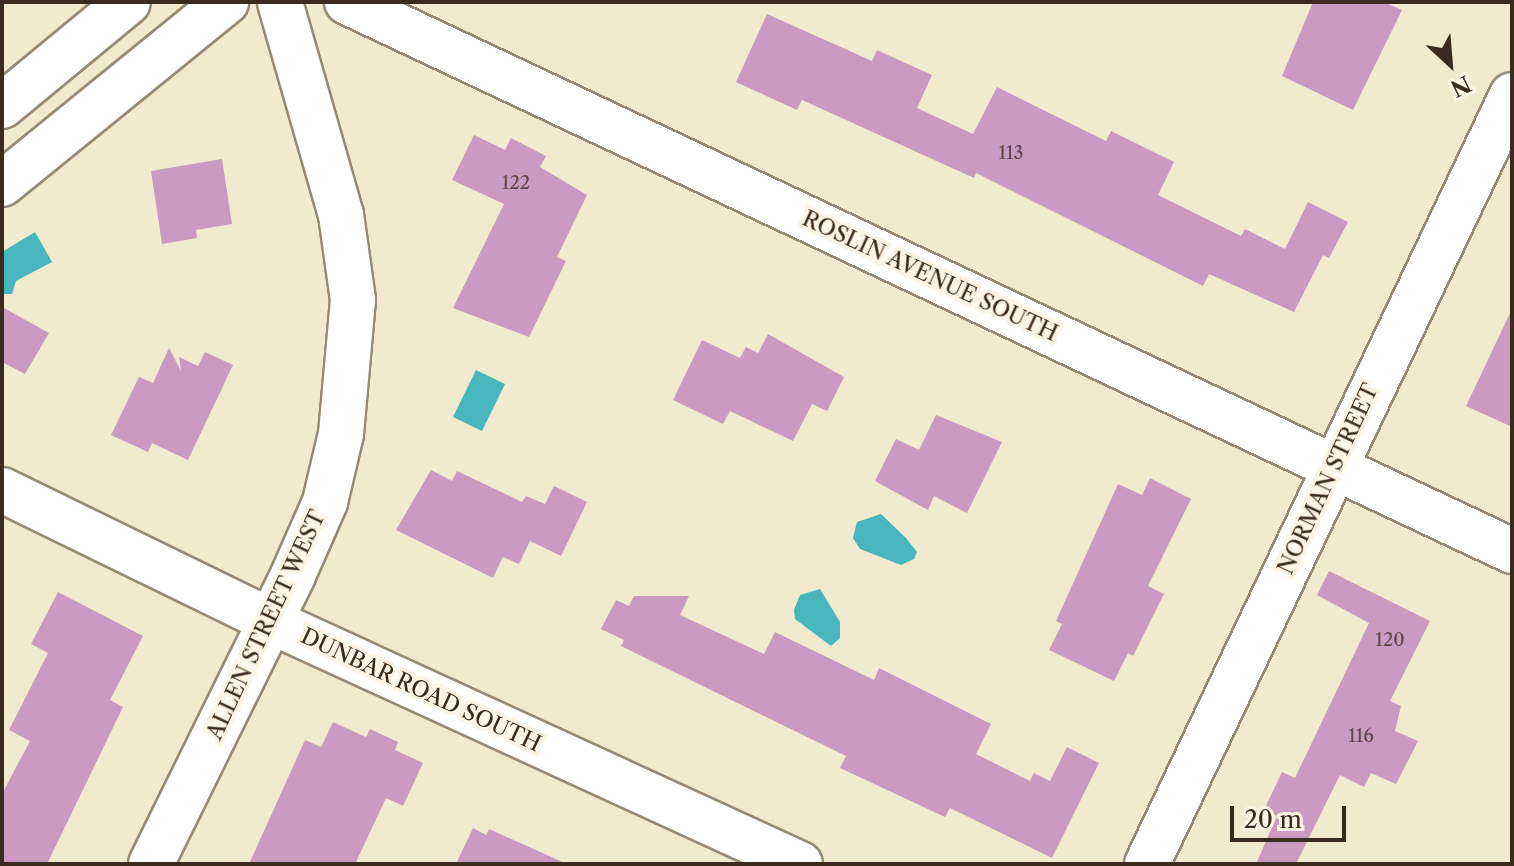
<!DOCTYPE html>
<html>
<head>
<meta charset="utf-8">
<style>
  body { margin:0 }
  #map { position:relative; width:1514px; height:866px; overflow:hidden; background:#f1eacf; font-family:"Libre Caslon Text",serif }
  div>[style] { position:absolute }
  .water>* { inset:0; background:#47b7bd }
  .building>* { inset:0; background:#cb9ac2 }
  .roads { filter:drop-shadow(2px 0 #968a76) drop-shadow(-2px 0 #968a76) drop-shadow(0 2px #968a76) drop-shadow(0 -2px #968a76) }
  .minor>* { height:44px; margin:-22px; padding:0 22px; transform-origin:22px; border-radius:22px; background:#fff }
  span { translate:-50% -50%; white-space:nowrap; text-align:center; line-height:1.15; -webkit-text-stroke:8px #fcf5e5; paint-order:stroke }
  .number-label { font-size:18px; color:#5f4647 }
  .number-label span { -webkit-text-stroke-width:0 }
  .street-label { font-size:22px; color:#3b2a1e }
  .frame { position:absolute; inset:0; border:4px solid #3b2a1e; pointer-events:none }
  .north { position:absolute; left:1410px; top:24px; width:80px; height:80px; -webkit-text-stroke:6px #fcf5e5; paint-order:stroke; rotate:154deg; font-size:22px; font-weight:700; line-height:32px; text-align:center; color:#3b2a1e }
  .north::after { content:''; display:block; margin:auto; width:28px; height:36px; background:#3b2a1e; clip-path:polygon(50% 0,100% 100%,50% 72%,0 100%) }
  .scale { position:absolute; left:1230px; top:806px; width:116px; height:36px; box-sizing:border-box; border:4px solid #3b2a1e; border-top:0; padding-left:10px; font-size:24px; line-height:28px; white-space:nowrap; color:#3b2a1e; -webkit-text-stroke:6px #fcf5e5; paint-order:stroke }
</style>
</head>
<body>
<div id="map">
  <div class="water">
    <div style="clip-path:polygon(35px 232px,52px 262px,16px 281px,12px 294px,2px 294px,2px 252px)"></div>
    <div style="clip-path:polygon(476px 370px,505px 384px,482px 431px,453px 417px)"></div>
    <div style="clip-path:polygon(881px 514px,906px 538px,917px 552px,914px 559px,901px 565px,860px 549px,853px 538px,857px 522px)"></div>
    <div style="clip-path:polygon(820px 589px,840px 622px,840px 638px,831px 646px,795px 619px,794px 610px,800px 595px)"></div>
  </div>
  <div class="building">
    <div style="clip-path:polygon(1313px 2px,1384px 2px,1402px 10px,1353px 110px,1282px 76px)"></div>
    <div style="clip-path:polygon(767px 14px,872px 61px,877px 50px,932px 75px,917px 108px,973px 134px,997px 87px,1106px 141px,1111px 131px,1174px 162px,1158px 195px,1241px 236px,1245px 229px,1285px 249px,1308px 202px,1348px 222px,1329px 258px,1323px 255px,1294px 312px,1209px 274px,1203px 286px,976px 173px,974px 178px,802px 100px,797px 110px,736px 82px)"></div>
    <div style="clip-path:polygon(474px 135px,505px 150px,511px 138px,546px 156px,540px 167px,587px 195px,557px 257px,566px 261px,529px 337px,453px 308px,504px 204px,452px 180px)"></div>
    <div style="clip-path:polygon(222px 159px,232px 224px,196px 230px,197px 238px,162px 244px,151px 171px)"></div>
    <div style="clip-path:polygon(2px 307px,49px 333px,25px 374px,2px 362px)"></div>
    <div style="clip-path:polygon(1512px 309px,1512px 427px,1466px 406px)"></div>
    <div style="clip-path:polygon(768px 334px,844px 377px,827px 411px,812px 404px,793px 441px,730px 411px,723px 424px,673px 400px,702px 340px,740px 358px,746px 347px,758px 353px)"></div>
    <div style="clip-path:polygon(169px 348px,181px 371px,179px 357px,198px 366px,205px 352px,233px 365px,188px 460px,152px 443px,148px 452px,111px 435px,139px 377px,153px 383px)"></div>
    <div style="clip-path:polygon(936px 415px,1002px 442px,967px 513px,934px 496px,928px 510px,875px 481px,896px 439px,919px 450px)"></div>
    <div style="clip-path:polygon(431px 470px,452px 481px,457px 471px,522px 502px,526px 496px,545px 504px,554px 486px,587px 502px,561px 556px,530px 541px,519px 564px,503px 557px,493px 578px,396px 530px)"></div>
    <div style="clip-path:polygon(1150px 478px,1191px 499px,1148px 586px,1164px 594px,1133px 656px,1128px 653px,1114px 681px,1049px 650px,1062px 624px,1056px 621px,1118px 484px,1142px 495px)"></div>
    <div style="clip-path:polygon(1329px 571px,1430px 621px,1390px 701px,1401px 706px,1395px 731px,1418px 741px,1396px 784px,1371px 773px,1364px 787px,1340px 775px,1296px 864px,1256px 864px,1277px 816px,1264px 810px,1282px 772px,1295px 778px,1369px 623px,1317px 595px)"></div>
    <div style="clip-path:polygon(58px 592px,143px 636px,110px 700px,123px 707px,47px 864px,2px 864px,2px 794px,30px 741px,9px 730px,48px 653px,31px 644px)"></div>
    <div style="clip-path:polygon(634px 596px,689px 596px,680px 615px,764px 654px,775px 632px,874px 680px,879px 668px,991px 724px,976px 754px,1030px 781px,1034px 773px,1050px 781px,1067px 747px,1099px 763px,1052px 858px,950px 808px,945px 817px,840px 768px,846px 756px,621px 646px,624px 640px,601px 629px,616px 600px,629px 606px)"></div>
    <div style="clip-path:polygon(333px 722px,366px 737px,370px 729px,398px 742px,395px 750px,423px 763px,403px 806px,386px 798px,355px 864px,249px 864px,305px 740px,321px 747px)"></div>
    <div style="clip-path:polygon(473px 828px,486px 835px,489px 829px,567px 864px,456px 864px)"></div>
  </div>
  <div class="roads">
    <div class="minor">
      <div style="left:347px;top:2px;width:1288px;rotate:25.23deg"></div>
      <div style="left:2px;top:106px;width:163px;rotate:-39.5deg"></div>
      <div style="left:2px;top:184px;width:289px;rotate:-39.1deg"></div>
      <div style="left:2px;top:490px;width:298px;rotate:26deg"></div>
      <div style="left:270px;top:621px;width:583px;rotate:24.63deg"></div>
      <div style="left:151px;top:864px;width:322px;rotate:-63.8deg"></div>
      <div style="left:293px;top:575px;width:80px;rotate:-66.3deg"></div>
      <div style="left:325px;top:502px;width:70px;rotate:-76.8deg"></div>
      <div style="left:341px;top:434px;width:135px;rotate:-84.9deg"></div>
      <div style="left:353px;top:300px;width:86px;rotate:-98deg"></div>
      <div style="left:341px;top:215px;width:222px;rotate:-106deg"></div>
      <div style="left:1147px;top:864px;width:851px;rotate:-64.61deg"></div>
    </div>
  </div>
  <div class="number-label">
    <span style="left:1011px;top:153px">113</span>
    <span style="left:516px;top:183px">122</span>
    <span style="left:1390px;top:640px">120</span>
    <span style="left:1361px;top:736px">116</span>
  </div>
  <div class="street-label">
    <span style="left:930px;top:276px;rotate:25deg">ROSLIN AVENUE SOUTH</span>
    <span style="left:1328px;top:479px;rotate:-65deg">NORMAN STREET</span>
    <span style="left:266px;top:625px;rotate:-65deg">ALLEN STREET WEST</span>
    <span style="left:421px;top:690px;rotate:25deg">DUNBAR ROAD SOUTH</span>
  </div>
  <div class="frame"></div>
  <div class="north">N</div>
  <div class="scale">20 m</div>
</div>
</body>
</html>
